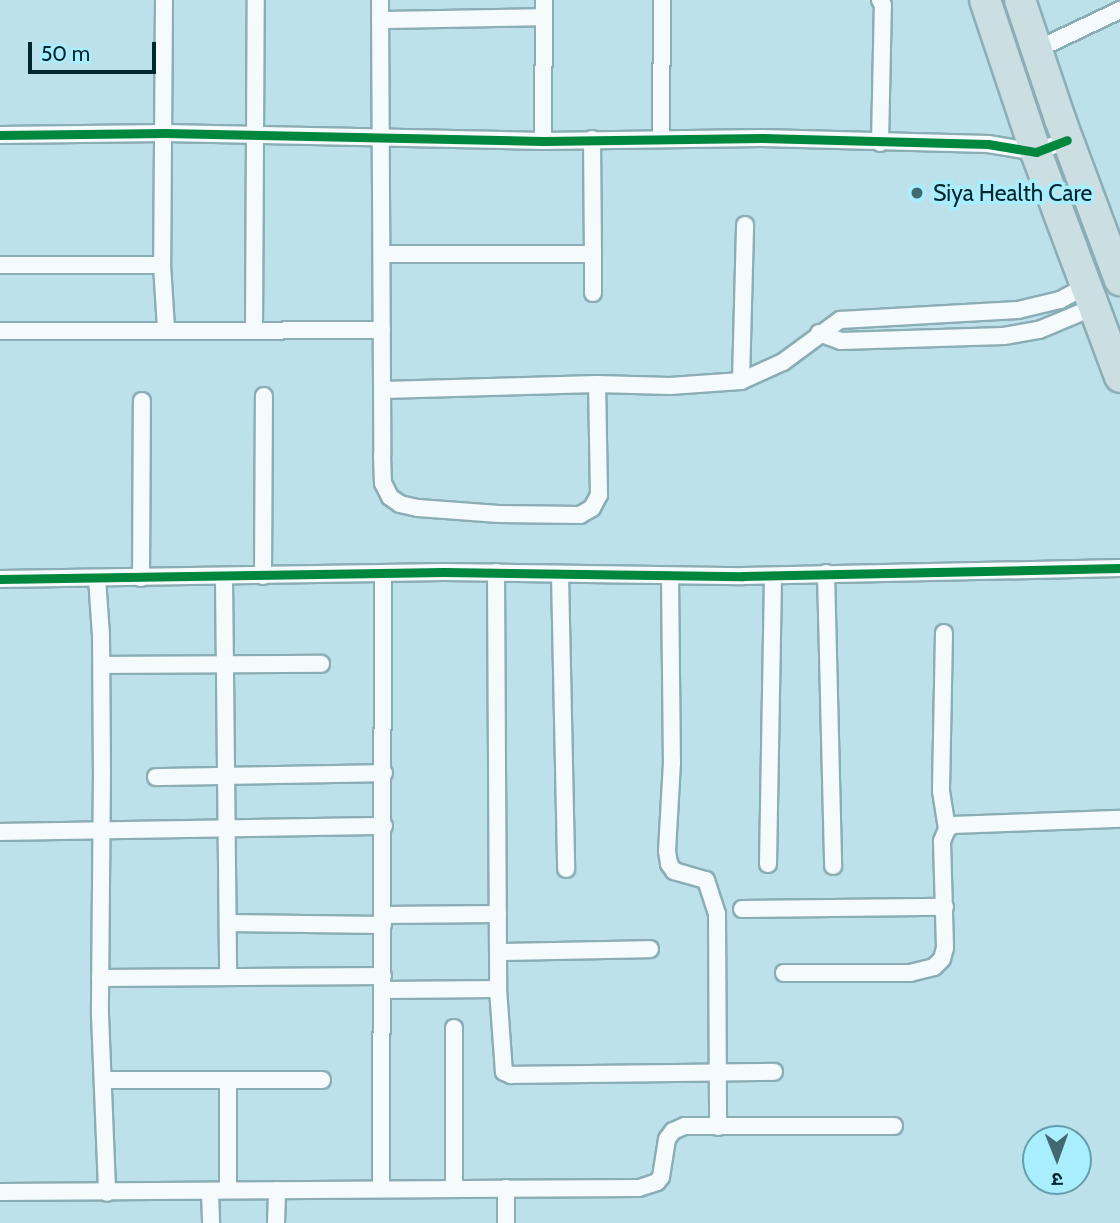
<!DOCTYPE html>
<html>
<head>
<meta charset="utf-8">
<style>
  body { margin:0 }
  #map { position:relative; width:1120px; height:1223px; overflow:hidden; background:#bce1ea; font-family:Cabin,"Noto Sans Devanagari",sans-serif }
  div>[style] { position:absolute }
  .roads { filter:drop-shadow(2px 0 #8badb5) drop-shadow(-2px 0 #8badb5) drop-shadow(0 2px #8badb5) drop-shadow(0 -2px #8badb5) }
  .street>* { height:16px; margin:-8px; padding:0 8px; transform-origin:8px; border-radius:8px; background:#f5fafc }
  .highway>* { height:30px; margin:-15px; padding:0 15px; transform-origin:15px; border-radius:15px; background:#cbdfe3 }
  .cycleway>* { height:9px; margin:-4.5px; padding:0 4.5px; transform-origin:4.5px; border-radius:4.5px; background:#00873e }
  .dots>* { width:19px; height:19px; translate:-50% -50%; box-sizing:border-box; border:4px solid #a8eefe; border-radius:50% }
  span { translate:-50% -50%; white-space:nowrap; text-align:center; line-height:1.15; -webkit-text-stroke:7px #a8eefe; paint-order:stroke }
  .poi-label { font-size:23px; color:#00272f }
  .left { translate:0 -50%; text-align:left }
  .north { position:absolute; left:1022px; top:1125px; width:70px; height:70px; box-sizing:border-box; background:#a8eefe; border:2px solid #659eab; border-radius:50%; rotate:179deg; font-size:19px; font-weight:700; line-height:28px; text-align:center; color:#00272f }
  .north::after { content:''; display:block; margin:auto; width:24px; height:32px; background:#426870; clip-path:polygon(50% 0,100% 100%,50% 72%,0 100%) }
  .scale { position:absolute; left:28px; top:42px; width:128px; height:32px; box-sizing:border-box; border:4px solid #00272f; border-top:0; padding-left:9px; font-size:21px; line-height:24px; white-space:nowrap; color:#00272f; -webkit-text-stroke:5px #a8eefe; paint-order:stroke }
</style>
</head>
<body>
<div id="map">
  <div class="roads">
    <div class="street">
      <div style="left:164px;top:0;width:265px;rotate:90.4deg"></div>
      <div style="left:162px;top:265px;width:64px;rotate:86.4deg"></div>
      <div style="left:380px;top:0;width:455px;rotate:89.7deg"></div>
      <div style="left:382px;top:455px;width:28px;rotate:88deg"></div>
      <div style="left:383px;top:483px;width:16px;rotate:63deg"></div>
      <div style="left:390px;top:497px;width:12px;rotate:35deg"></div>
      <div style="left:400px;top:504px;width:18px;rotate:13deg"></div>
      <div style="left:418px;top:508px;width:81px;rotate:4.2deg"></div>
      <div style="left:499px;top:514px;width:81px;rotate:0.7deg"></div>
      <div style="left:580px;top:515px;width:14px;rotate:-30deg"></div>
      <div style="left:592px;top:508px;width:15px;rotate:-62deg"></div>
      <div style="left:599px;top:495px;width:111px;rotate:-91deg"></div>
      <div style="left:380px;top:20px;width:164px;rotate:-1deg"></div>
      <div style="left:1038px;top:49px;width:91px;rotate:-25.4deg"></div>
      <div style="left:0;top:135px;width:165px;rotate:-0.7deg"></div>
      <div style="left:165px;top:133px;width:378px;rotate:1.2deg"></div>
      <div style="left:543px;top:141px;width:219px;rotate:-0.8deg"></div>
      <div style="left:762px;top:138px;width:226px;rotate:1.5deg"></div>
      <div style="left:988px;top:144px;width:49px;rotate:9.5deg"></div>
      <div style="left:1036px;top:152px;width:33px;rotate:-21deg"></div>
      <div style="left:661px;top:139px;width:139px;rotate:-89.6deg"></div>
      <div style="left:543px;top:141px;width:141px;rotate:-89.6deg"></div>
      <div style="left:880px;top:143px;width:138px;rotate:-88.8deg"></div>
      <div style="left:883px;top:5px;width:6px;rotate:-121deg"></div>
      <div style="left:382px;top:254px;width:211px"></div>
      <div style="left:593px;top:254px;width:115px;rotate:-90.5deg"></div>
      <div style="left:0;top:265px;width:162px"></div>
      <div style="left:593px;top:293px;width:39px;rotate:-90deg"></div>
      <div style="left:254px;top:328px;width:328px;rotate:-89.7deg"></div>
      <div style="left:0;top:331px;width:382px;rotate:-0.1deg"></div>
      <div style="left:819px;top:333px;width:23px;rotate:20deg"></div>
      <div style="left:841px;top:341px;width:163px;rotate:-1.8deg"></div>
      <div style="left:1004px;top:336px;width:36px;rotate:-10deg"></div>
      <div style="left:1039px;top:330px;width:60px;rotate:-22.7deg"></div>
      <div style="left:741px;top:381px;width:156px;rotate:-88.5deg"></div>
      <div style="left:383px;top:390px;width:214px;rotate:-1.6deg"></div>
      <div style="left:597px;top:384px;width:73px;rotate:1.6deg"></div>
      <div style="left:670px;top:386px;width:71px;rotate:-4deg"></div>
      <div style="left:741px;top:381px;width:46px;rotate:-24.3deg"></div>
      <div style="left:783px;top:362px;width:71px;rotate:-36.4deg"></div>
      <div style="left:840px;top:320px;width:178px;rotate:-3.2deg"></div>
      <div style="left:1018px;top:310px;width:43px;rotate:-13.4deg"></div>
      <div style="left:1060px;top:300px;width:30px;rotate:-28deg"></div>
      <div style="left:496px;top:572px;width:417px;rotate:89.7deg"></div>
      <div style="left:498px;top:989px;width:83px;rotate:85.9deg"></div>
      <div style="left:504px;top:1072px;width:8px;rotate:23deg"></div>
      <div style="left:511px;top:1075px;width:263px;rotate:-0.7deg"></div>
      <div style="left:826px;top:573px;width:293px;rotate:88.6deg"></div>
      <div style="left:560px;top:574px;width:295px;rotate:88.8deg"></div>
      <div style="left:263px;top:576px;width:180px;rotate:-89.7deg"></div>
      <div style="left:670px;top:576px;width:186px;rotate:89.4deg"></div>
      <div style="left:672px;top:762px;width:89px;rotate:93.2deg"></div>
      <div style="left:667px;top:851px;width:13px;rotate:81deg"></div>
      <div style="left:669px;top:864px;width:9px;rotate:54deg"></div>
      <div style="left:674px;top:871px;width:33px;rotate:16deg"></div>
      <div style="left:706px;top:880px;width:36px;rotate:72deg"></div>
      <div style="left:717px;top:914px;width:213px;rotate:89.7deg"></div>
      <div style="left:97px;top:578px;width:57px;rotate:86deg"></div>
      <div style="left:101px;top:635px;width:136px;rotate:89.6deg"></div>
      <div style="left:102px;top:771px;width:244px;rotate:90.5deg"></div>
      <div style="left:100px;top:1015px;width:178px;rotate:87.7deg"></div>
      <div style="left:141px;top:578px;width:177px;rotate:-89.7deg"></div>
      <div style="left:224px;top:578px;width:398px;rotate:89.4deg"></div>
      <div style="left:0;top:579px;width:444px;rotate:-0.9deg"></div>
      <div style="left:444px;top:572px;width:299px;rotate:0.8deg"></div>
      <div style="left:743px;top:576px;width:377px;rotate:-1.2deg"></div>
      <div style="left:944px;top:633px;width:158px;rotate:91.1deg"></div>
      <div style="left:941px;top:791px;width:38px;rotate:81deg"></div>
      <div style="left:102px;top:665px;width:219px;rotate:-0.3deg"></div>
      <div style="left:156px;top:777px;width:228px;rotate:-1deg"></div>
      <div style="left:0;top:832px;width:384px;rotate:-0.9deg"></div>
      <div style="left:768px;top:864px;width:288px;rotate:-89deg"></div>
      <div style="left:742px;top:909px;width:203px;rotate:-0.6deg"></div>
      <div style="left:383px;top:915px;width:115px;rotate:-0.5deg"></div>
      <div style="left:228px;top:923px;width:155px;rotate:0.7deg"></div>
      <div style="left:498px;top:952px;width:152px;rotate:-1.1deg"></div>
      <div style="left:784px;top:973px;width:126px"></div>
      <div style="left:910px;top:973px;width:25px;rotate:-14deg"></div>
      <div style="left:934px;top:967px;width:11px;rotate:-45deg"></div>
      <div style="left:942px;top:959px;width:11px;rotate:-75deg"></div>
      <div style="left:945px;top:948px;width:107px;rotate:-91.6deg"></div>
      <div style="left:942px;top:841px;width:13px;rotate:-67deg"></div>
      <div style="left:947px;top:829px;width:7px;rotate:-34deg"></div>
      <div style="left:953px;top:825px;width:167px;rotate:-2.1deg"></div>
      <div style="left:100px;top:978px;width:283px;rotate:-0.4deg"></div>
      <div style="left:383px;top:990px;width:115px;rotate:-0.5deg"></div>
      <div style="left:104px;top:1080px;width:218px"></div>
      <div style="left:228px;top:1081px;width:109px;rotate:90deg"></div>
      <div style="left:506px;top:1188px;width:35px;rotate:90deg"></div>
      <div style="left:381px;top:1189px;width:614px;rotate:-89.81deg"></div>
      <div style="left:454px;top:1189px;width:161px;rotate:-90deg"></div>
      <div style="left:210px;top:1191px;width:32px;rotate:88deg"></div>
      <div style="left:0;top:1192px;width:639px;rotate:-0.36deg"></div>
      <div style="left:639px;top:1188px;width:19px;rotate:-18deg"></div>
      <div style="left:657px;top:1182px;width:6px;rotate:-51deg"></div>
      <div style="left:661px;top:1177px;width:38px;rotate:-81deg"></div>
      <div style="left:667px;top:1139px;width:10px;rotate:-53deg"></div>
      <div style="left:673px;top:1131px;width:13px;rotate:-23deg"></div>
      <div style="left:685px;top:1126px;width:209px"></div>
      <div style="left:276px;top:1223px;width:33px;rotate:-88deg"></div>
    </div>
    <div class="highway">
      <div style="left:985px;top:0;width:160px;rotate:71.5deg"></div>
      <div style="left:1036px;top:152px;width:240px;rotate:69.5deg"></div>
      <div style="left:1020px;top:0;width:126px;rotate:71.4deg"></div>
      <div style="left:1060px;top:119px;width:172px;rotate:69.6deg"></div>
    </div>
  </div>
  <div class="cycleway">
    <div style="left:0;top:135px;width:165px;rotate:-0.7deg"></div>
    <div style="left:165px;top:133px;width:378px;rotate:1.2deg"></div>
    <div style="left:543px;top:141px;width:219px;rotate:-0.8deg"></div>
    <div style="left:762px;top:138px;width:226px;rotate:1.5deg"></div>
    <div style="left:988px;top:144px;width:49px;rotate:9.5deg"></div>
    <div style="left:1036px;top:152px;width:33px;rotate:-21deg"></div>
    <div style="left:0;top:579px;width:444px;rotate:-0.9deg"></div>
    <div style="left:444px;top:572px;width:299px;rotate:0.8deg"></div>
    <div style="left:743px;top:576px;width:377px;rotate:-1.2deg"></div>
  </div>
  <div class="dots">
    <div style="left:917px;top:193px;background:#426870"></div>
  </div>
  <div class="poi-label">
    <span class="left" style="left:933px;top:193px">Siya Health Care</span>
  </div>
  <div class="north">उ</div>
  <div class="scale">50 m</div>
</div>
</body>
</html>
